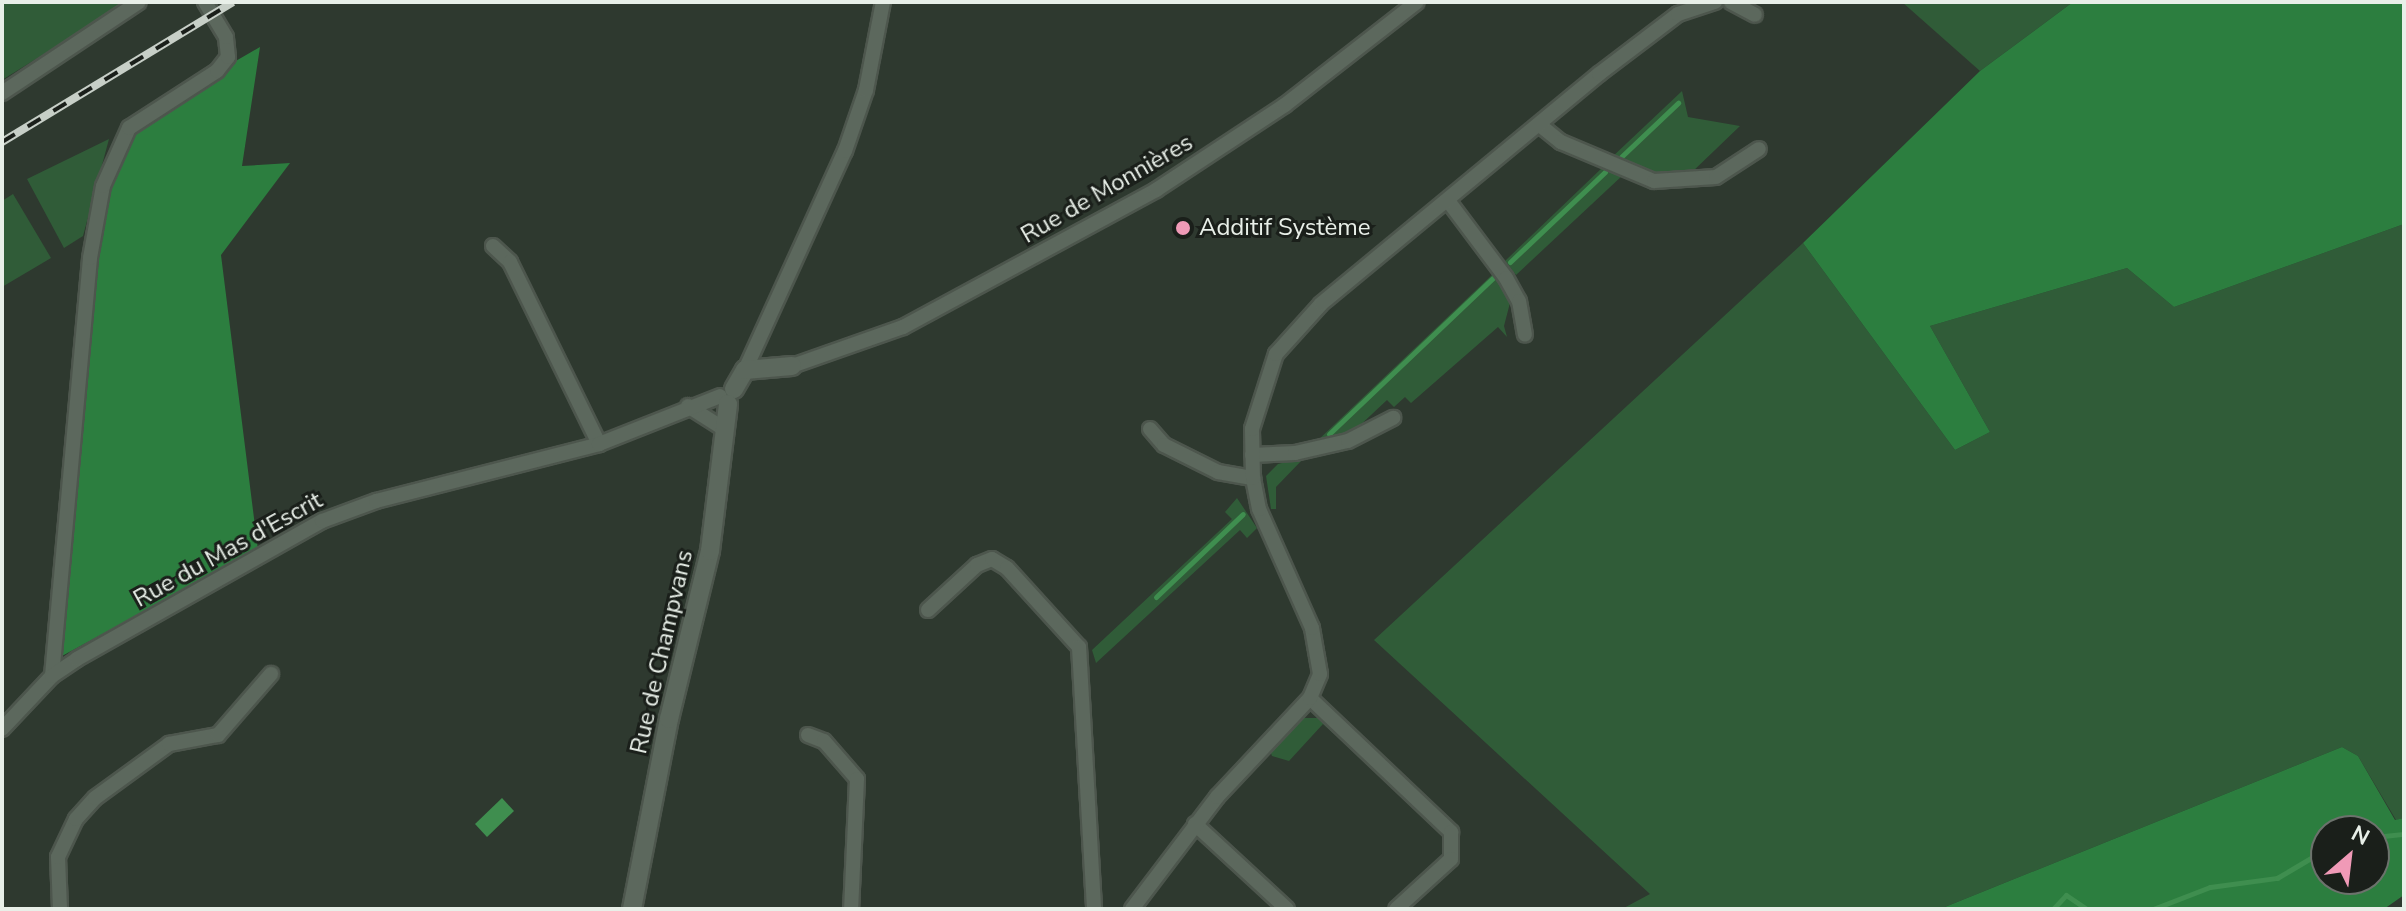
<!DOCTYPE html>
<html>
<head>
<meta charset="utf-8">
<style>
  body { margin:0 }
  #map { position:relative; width:2406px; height:911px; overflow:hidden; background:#2e392f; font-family:"Nunito Sans",sans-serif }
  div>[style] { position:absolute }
  .green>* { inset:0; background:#305c38 }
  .forest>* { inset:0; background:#2c7e3f }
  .water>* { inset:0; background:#3f8e4f }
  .stream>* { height:5px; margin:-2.5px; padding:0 2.5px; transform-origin:2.5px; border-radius:2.5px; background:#3f8e4f }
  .roads { filter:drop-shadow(2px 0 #4d564d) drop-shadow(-2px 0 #4d564d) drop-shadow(0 2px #4d564d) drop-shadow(0 -2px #4d564d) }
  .minor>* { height:14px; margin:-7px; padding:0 7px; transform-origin:7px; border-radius:7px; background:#5c685d }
  .tertiary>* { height:18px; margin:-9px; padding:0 9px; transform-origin:9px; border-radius:9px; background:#5c685d }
  .rail>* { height:8px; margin-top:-4px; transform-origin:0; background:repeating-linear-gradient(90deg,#1a1f1a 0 15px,#c7cfc7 0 30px); box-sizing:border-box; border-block:2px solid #c7cfc7 }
  .dots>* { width:22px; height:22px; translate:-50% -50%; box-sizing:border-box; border:4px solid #1a1f1a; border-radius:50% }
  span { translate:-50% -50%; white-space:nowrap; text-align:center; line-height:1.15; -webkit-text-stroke:6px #1a1f1a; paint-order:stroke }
  .street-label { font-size:24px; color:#e8efe8 }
  .poi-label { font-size:24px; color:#e8efe8 }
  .left { translate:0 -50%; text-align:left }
  .frame { position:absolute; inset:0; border:4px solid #e8efe8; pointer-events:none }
  .north { position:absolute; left:2310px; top:815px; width:80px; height:80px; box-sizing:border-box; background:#1a1f1a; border:2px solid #6c726c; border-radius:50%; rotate:28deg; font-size:22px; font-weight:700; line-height:32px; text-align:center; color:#e8efe8 }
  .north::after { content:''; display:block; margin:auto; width:28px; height:36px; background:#f09ab7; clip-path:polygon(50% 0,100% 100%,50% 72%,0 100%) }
</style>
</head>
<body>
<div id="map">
  <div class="green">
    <div style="clip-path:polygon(2px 2px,128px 2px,2px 80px)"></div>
    <div style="clip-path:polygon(1902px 2px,2073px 2px,1980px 71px)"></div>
    <div style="clip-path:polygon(1682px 91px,1688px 117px,1740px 126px,1690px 174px,1663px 177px,1610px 159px)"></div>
    <div style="clip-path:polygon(109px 139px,83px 236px,64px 248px,27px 179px)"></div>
    <div style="clip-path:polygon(1604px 166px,1623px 175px,1516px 275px,1505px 261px)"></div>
    <div style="clip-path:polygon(13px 194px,51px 258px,2px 287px,2px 201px)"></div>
    <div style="clip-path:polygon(2404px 224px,2404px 818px,2396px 820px,2358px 756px,2342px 747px,1940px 909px,1622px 909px,1650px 894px,1374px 640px,1803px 243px,1955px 450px,1990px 432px,1930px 326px,2127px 268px,2174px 307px)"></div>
    <div style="clip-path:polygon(1482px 258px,1486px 258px,1511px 299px,1504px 326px,1507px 337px,1498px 327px,1411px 403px,1405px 397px,1394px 407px,1387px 400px,1355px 430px,1315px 443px,1493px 274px)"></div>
    <div style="clip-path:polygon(1305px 457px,1276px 487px,1276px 509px,1271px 509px,1266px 476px,1278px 464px)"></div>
    <div style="clip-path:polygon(1237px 498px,1257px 528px,1247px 538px,1240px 530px,1096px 663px,1092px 650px,1232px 519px,1225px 512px)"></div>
    <div style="clip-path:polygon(1304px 718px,1324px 718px,1391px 784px,1323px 724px,1289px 761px,1272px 756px,1270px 751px)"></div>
  </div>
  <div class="forest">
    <div style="clip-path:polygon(2073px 2px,2404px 2px,2404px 224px,2174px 307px,2127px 268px,1930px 326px,1990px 432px,1955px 450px,1803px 243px,1980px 71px)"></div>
    <div style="clip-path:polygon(260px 47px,242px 166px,290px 163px,221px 255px,258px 550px,62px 656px,96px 269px,120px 128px)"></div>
    <div style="clip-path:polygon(evenodd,2342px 747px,2358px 756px,2395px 820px,2404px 818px,2404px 895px,2384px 909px,1940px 909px,2342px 747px,2326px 831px,2374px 831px,2374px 879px,2326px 879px,2326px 831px)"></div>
  </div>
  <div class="water">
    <div style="clip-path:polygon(502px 798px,514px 811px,487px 837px,475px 824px)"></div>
  </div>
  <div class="stream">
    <div style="left:1621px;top:157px;width:79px;rotate:-43.5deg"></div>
    <div style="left:1510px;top:262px;width:131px;rotate:-43.5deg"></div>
    <div style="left:1329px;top:434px;width:226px;rotate:-43.6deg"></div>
    <div style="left:1156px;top:597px;width:120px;rotate:-43.7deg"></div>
    <div style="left:2374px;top:837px;width:30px;rotate:-6deg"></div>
    <div style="left:2053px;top:909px;width:19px;rotate:-47deg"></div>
    <div style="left:2066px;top:895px;width:25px;rotate:34deg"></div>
    <div style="left:2153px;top:909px;width:61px;rotate:-21.1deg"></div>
    <div style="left:2210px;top:887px;width:68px;rotate:-7.7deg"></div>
    <div style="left:2277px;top:878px;width:57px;rotate:-30.6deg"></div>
  </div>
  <div class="roads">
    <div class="minor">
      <div style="left:1731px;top:2px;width:27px;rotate:28deg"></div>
      <div style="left:2px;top:93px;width:164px;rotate:-33.6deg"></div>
      <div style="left:1541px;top:126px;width:26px;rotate:39deg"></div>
      <div style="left:1561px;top:142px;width:101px;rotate:22.8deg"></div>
      <div style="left:1654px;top:181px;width:62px;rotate:-3.7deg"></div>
      <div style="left:1716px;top:177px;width:51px;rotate:-33.1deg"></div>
      <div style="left:1449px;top:202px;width:95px;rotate:53.1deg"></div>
      <div style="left:1506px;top:278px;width:26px;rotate:61deg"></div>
      <div style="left:1519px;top:301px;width:34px;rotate:80deg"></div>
      <div style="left:493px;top:246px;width:23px;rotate:43deg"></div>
      <div style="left:510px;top:262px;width:203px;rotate:63.9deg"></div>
      <div style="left:792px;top:366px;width:118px;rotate:-19.4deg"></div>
      <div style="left:903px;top:327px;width:288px;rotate:-28.4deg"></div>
      <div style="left:1156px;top:190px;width:154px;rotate:-33.4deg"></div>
      <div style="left:1285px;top:105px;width:167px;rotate:-38deg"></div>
      <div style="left:745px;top:370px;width:241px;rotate:-65.5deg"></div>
      <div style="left:845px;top:151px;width:65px;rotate:-71deg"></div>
      <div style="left:866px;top:90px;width:90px;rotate:-79.1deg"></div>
      <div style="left:688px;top:406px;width:43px;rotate:32.6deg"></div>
      <div style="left:1150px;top:429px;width:21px;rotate:49deg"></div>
      <div style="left:1164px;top:445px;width:60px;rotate:26.6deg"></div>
      <div style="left:1218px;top:472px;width:36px;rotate:10deg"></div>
      <div style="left:1252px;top:455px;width:43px;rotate:-2.7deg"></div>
      <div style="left:1295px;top:453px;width:54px;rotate:-12.8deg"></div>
      <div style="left:1348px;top:441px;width:51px;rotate:-27.1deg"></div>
      <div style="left:928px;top:610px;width:67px;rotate:-42.6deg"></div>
      <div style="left:977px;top:565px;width:16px;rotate:-22deg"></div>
      <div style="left:992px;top:559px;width:17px;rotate:31deg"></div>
      <div style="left:1007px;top:568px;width:107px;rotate:47.7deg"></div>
      <div style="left:1079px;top:647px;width:262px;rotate:86.7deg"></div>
      <div style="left:52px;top:676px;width:420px;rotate:-84.8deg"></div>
      <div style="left:90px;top:258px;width:73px;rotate:-79.8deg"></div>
      <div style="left:103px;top:186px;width:64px;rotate:-65.9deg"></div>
      <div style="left:129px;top:128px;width:105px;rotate:-32.9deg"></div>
      <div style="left:217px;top:71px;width:18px;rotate:-52deg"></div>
      <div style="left:228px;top:57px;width:20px;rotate:-96deg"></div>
      <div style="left:226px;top:37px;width:41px;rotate:-121deg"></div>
      <div style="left:1310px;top:698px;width:195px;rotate:43.5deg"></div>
      <div style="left:1451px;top:832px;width:27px;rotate:90deg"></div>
      <div style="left:1451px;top:859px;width:74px;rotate:137.7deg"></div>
      <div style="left:2px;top:729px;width:73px;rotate:-46.7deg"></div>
      <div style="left:52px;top:676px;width:30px;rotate:-34deg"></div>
      <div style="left:77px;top:659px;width:281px;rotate:-29.4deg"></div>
      <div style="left:322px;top:521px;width:58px;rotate:-20.3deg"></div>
      <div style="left:376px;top:501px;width:230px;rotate:-14.3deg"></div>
      <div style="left:599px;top:444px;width:130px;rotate:-21.6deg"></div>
      <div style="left:808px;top:735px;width:17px;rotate:21deg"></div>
      <div style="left:824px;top:741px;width:50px;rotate:49deg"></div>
      <div style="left:857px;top:779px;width:130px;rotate:92.6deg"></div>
      <div style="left:1195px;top:824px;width:125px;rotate:42.7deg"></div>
      <div style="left:60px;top:909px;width:52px;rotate:-92.2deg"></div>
      <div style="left:58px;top:857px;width:42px;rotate:-64.7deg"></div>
      <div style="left:76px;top:819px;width:28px;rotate:-48deg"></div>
      <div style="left:95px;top:798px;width:92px;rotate:-36.1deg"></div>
      <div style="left:169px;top:744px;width:50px;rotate:-10.4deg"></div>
      <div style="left:218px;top:735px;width:81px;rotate:-49deg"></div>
      <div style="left:1132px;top:909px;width:141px;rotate:-52.8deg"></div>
      <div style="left:1217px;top:797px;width:136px;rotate:-46.8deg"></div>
      <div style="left:1310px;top:698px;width:26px;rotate:-67deg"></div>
      <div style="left:1320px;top:674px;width:47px;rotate:-99.9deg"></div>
      <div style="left:1312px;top:628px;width:130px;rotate:-114deg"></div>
      <div style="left:1259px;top:509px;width:32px;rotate:-101deg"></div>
      <div style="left:1253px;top:478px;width:49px;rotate:-91.2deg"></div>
      <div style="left:1252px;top:429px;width:79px;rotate:-72.3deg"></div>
      <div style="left:1276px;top:354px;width:67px;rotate:-48deg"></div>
      <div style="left:1321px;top:304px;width:361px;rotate:-39.6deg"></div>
      <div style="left:1599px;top:74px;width:99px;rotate:-37.2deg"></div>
      <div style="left:1678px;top:14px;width:39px;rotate:-18deg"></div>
    </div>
    <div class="tertiary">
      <div style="left:734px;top:389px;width:22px;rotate:-60deg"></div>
      <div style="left:745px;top:370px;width:47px;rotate:-4.9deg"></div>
      <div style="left:632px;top:909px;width:194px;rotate:-79deg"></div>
      <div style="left:669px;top:719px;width:173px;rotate:-76.3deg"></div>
      <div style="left:710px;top:551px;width:148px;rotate:-83deg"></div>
    </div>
  </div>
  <div class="rail">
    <div style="left:2px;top:142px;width:270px;rotate:-31.2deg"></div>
  </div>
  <div class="dots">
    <div style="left:1183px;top:228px;background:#f09ab7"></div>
  </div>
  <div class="street-label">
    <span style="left:1107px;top:189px;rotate:-30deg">Rue de Monnières</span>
    <span style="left:228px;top:550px;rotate:-29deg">Rue du Mas d'Escrit</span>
    <span style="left:662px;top:652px;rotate:-77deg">Rue de Champvans</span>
  </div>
  <div class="poi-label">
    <span class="left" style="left:1199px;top:228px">Additif Système</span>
  </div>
  <div class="frame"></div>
  <div class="north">N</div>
</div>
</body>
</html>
